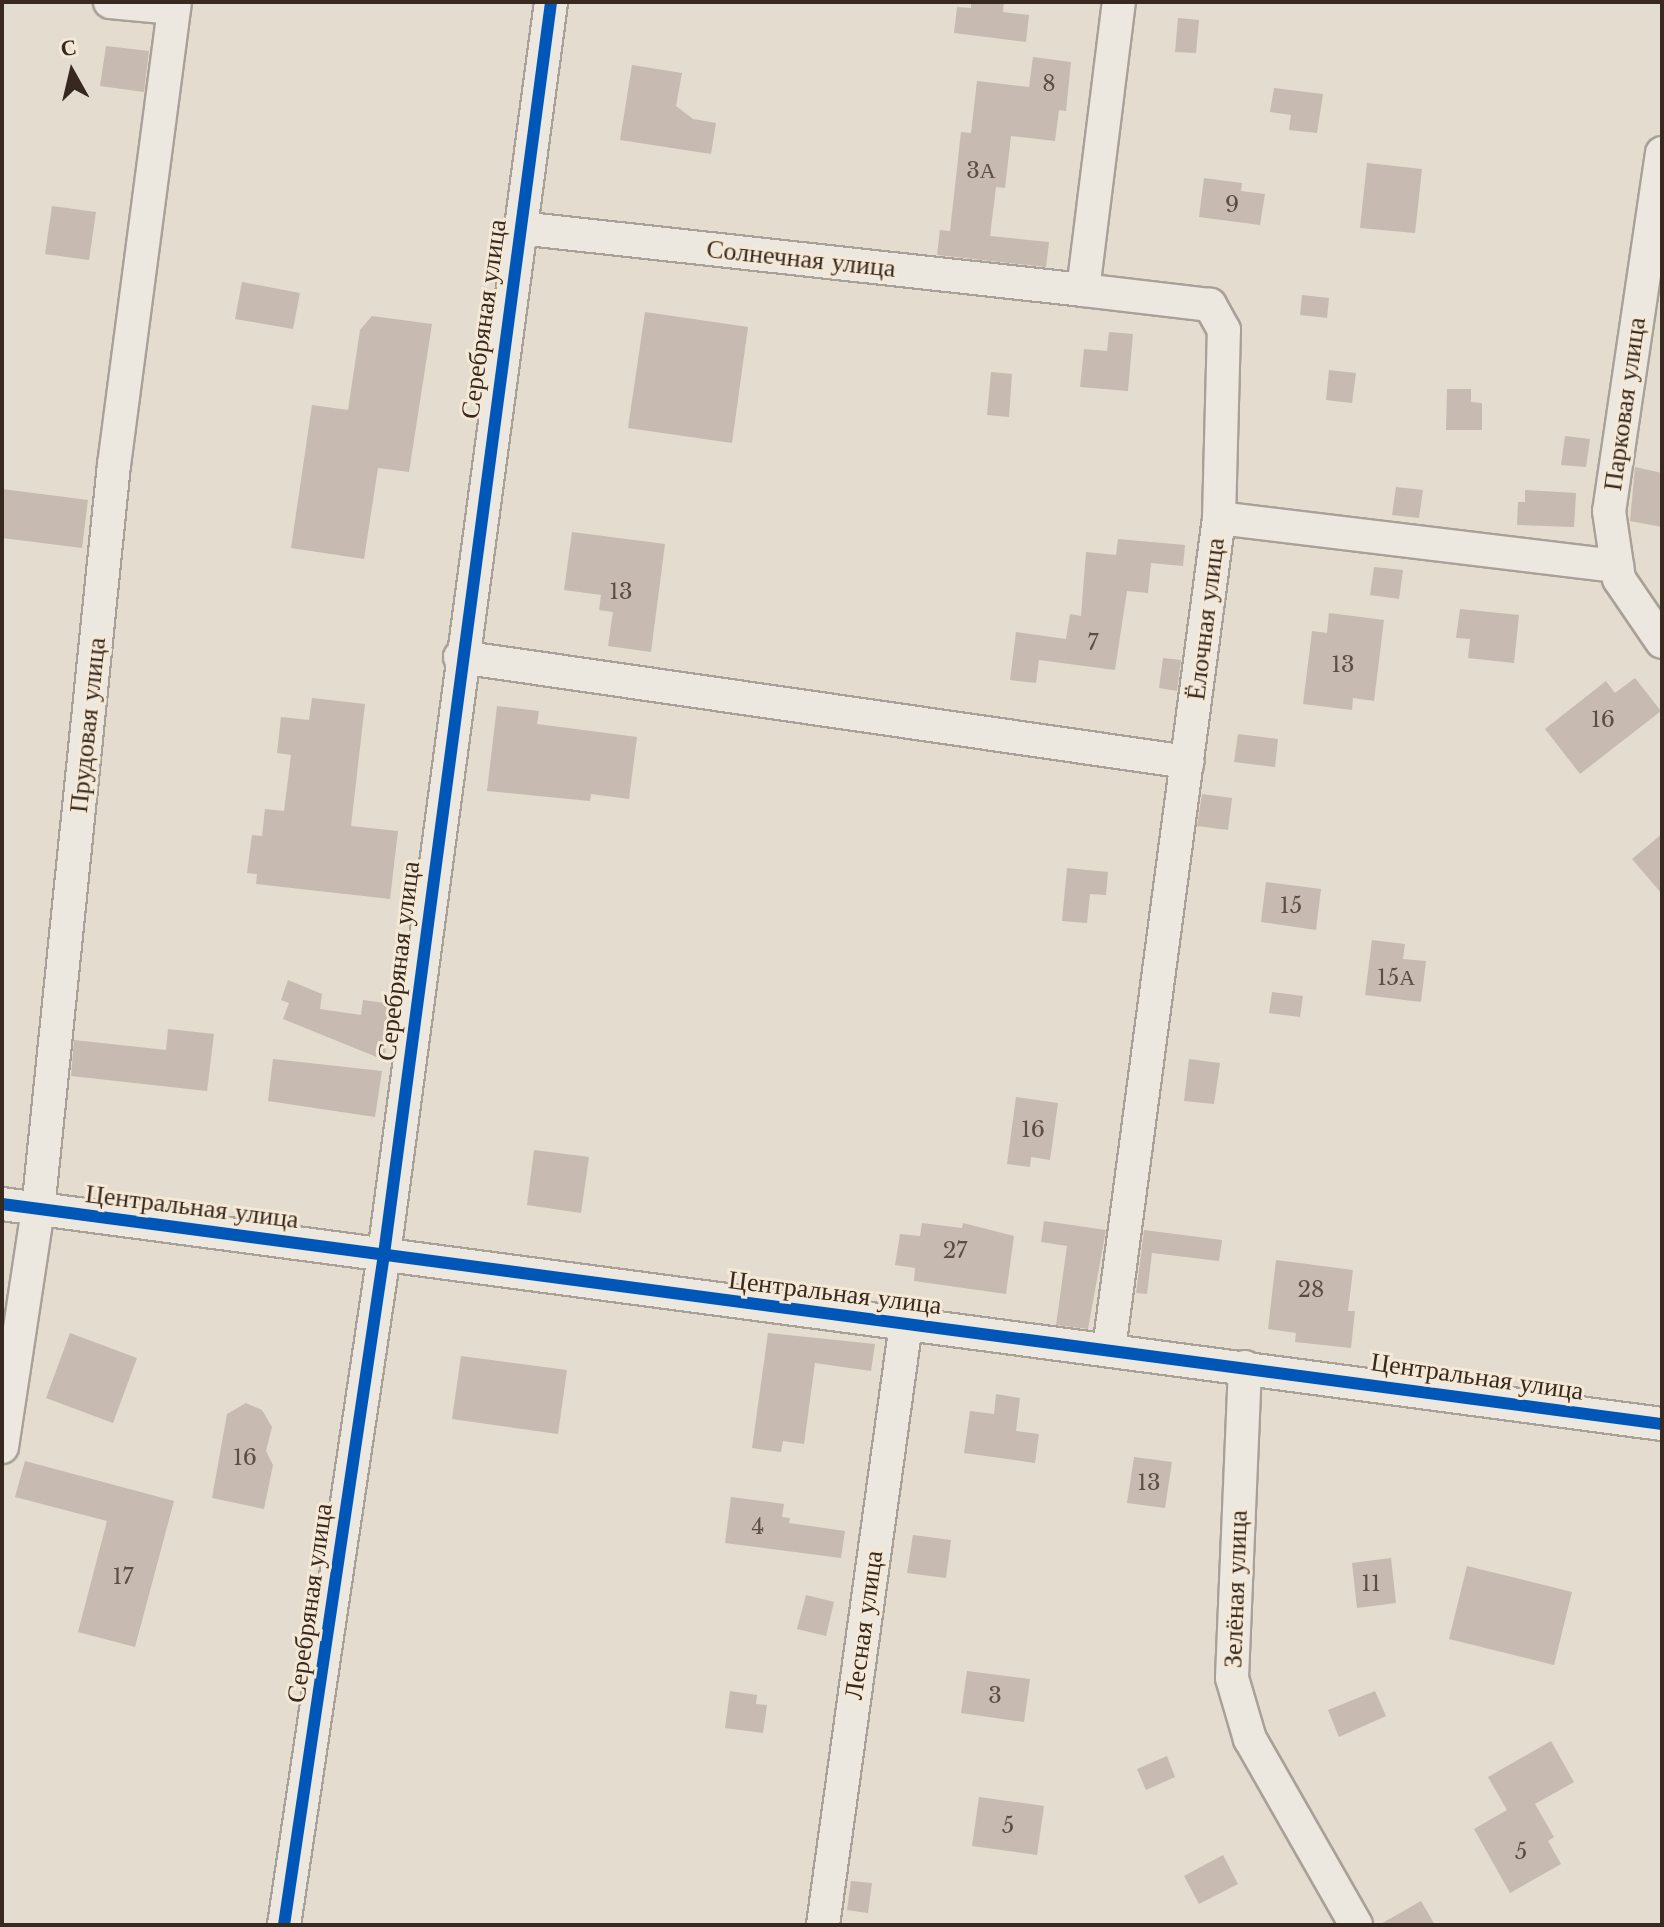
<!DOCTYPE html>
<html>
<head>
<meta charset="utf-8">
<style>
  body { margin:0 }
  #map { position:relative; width:1664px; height:1927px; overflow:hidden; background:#e4dccf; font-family:"Libre Baskerville",serif }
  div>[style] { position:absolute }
  .building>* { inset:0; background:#c7bab0 }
  .roads { filter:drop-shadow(2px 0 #a9a198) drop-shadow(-2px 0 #a9a198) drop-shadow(0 2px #a9a198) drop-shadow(0 -2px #a9a198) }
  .minor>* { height:32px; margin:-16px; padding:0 16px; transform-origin:16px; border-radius:16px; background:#ece8e0 }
  .cycleway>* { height:12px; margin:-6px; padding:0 6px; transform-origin:6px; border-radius:6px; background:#0057b8 }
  span { translate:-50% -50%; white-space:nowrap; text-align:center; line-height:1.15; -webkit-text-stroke:6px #f4e8d6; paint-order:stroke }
  .number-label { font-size:22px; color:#5c4d44 }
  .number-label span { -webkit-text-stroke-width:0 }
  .street-label { font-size:26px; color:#382920 }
  .frame { position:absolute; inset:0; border:4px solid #382920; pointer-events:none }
  .north { position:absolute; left:32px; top:32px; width:80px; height:80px; -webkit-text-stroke:6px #f4e8d6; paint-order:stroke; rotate:352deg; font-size:22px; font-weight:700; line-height:32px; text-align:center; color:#382920 }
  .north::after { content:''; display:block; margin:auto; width:28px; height:36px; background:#382920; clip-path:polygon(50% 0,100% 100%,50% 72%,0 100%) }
</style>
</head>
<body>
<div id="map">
  <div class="building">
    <div style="clip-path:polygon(971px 2px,1004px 2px,1003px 12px,1029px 15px,1026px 42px,954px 33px,957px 7px,971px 8px)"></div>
    <div style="clip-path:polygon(1178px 18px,1199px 20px,1196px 53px,1175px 52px)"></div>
    <div style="clip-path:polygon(106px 46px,149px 51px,144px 92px,100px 86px)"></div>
    <div style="clip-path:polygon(1033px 57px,1071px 62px,1066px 111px,1059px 110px,1055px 141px,1011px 136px,1005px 188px,996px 187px,990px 236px,1049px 242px,1046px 267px,937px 255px,940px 230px,950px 231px,961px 132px,971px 133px,977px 81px,1029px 87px)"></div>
    <div style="clip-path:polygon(632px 65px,682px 73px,676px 106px,693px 119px,716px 123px,711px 154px,620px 140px)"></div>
    <div style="clip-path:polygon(1274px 88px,1323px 94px,1317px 133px,1289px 130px,1291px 115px,1270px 112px)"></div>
    <div style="clip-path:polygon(1367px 163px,1422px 169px,1415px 233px,1360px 228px)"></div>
    <div style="clip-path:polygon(1204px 178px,1242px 183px,1241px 191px,1265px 194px,1260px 225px,1199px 217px)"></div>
    <div style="clip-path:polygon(52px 206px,96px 212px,89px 260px,45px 254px)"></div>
    <div style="clip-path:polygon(242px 282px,300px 293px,293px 329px,235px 319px)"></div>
    <div style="clip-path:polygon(1302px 295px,1329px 298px,1327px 318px,1300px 315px)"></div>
    <div style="clip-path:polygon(645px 312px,748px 327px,732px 443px,628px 428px)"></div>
    <div style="clip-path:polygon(372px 316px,432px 324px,409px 472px,378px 468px,364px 559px,291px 548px,312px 405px,348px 410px,360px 330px)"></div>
    <div style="clip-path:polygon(1109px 332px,1133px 334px,1128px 391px,1080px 387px,1084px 349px,1107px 351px)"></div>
    <div style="clip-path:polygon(1329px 370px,1356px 373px,1352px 403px,1326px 400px)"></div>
    <div style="clip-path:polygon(991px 372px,1012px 374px,1009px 417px,987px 415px)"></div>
    <div style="clip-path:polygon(1447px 389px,1471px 389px,1471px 402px,1482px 403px,1482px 430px,1446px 430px)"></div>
    <div style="clip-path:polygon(1565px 436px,1590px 439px,1586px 467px,1561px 465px)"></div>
    <div style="clip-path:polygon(1635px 467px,1662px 473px,1662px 527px,1630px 521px)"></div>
    <div style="clip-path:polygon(1396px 487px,1423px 490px,1419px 518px,1392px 515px)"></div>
    <div style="clip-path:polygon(2px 489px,88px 500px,82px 548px,2px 538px)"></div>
    <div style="clip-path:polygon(1525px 490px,1576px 493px,1574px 527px,1517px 525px,1518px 502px,1525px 502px)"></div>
    <div style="clip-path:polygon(572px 532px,665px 544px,651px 652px,608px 646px,613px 612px,599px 610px,601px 595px,564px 590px)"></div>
    <div style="clip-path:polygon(1118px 539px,1185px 545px,1183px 566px,1151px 563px,1148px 593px,1127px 591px,1115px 670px,1039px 660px,1036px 683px,1010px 680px,1016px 632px,1066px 639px,1070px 614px,1081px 616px,1086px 552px,1116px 555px)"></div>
    <div style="clip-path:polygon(1374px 567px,1403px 570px,1399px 599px,1370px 595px)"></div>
    <div style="clip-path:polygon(1460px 609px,1519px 615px,1514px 663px,1468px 658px,1470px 639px,1456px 638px)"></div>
    <div style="clip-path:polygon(1329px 613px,1384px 620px,1374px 701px,1353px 698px,1352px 710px,1303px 704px,1312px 631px,1327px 633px)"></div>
    <div style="clip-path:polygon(1163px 658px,1181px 660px,1177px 691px,1159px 688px)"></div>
    <div style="clip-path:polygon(1635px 678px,1661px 711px,1580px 774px,1545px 729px,1606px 681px,1615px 693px)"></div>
    <div style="clip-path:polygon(312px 698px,365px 704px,351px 826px,398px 831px,390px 899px,256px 884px,257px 874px,247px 873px,252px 835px,262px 836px,265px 809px,284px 811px,291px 755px,277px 753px,281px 717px,309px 720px)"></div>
    <div style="clip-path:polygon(497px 706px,539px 711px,537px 724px,637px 737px,629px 799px,591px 794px,590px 801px,487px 791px)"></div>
    <div style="clip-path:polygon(1238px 734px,1278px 739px,1275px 767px,1234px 762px)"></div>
    <div style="clip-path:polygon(1202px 794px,1232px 798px,1228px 830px,1197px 826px)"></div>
    <div style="clip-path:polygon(1662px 834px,1662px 894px,1632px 859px)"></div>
    <div style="clip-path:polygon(1067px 868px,1108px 872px,1106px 895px,1090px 894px,1087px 923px,1062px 921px)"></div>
    <div style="clip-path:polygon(1266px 882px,1321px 889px,1316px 930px,1261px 922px)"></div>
    <div style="clip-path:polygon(1372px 940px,1405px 944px,1403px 959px,1426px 961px,1421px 1002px,1365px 995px)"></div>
    <div style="clip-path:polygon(288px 980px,322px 994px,320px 1009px,361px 1015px,363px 1000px,393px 1004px,384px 1060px,283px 1019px,289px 1003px,281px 1000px)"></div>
    <div style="clip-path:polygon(1272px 992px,1303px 996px,1300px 1017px,1269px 1013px)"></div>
    <div style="clip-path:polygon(168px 1029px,214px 1034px,207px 1091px,71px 1076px,74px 1040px,166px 1050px)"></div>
    <div style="clip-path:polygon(273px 1059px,382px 1071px,375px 1117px,268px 1101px)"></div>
    <div style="clip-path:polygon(1189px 1059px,1220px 1063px,1214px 1104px,1184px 1101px)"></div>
    <div style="clip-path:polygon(1016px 1097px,1058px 1103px,1050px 1160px,1031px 1157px,1030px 1167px,1007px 1164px)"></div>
    <div style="clip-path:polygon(534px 1150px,589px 1157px,581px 1213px,527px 1205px)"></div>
    <div style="clip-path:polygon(1044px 1221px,1106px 1230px,1088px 1329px,1056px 1325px,1067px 1246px,1041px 1242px)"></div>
    <div style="clip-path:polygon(922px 1223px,962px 1228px,963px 1223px,1014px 1236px,1006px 1294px,914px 1281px,915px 1268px,895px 1265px,900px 1234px,920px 1236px)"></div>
    <div style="clip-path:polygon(1144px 1230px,1222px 1240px,1219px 1261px,1152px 1253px,1147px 1294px,1136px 1293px)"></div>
    <div style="clip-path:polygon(1276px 1260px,1353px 1270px,1348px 1311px,1355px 1311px,1351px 1348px,1295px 1342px,1296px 1333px,1268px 1329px)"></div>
    <div style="clip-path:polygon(70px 1333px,137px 1358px,113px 1423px,46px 1398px)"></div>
    <div style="clip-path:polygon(768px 1333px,875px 1344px,871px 1371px,815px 1363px,804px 1444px,783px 1441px,781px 1452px,752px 1448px)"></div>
    <div style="clip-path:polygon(461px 1356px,567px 1370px,558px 1434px,452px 1419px)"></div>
    <div style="clip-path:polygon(996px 1394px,1020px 1398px,1016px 1431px,1039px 1434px,1035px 1463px,964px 1453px,970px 1411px,994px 1414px)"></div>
    <div style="clip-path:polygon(246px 1403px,262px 1410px,272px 1427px,266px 1451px,273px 1465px,264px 1509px,212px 1498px,227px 1414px)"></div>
    <div style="clip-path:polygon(1134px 1457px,1172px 1462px,1165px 1508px,1127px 1503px)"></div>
    <div style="clip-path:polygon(25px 1461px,174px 1501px,135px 1647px,78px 1632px,107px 1521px,15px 1497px)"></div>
    <div style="clip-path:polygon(731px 1497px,784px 1504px,782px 1517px,790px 1518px,789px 1523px,845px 1531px,841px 1558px,725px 1543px)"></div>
    <div style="clip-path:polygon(913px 1535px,951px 1540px,946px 1578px,907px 1573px)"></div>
    <div style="clip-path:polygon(1391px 1558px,1396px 1603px,1357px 1608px,1352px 1563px)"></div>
    <div style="clip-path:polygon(1467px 1566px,1572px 1592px,1554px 1665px,1449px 1639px)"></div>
    <div style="clip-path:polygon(806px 1595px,834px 1602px,826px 1636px,797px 1629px)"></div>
    <div style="clip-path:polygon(967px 1671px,1030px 1679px,1024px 1722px,961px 1713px)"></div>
    <div style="clip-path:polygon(730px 1691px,757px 1695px,756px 1704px,767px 1705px,763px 1733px,725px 1728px)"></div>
    <div style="clip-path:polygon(1375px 1691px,1386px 1716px,1339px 1737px,1328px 1710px)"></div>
    <div style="clip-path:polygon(1551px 1741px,1574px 1782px,1535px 1804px,1554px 1837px,1548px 1841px,1561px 1864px,1510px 1893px,1474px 1829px,1507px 1810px,1488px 1777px)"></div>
    <div style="clip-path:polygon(1167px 1756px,1175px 1777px,1146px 1790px,1137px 1769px)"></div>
    <div style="clip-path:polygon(979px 1797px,1044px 1806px,1037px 1855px,972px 1846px)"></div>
    <div style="clip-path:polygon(1223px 1855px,1238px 1884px,1199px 1904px,1184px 1876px)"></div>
    <div style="clip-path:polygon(851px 1881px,872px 1883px,868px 1913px,847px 1910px)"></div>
    <div style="clip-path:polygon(1421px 1901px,1435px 1925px,1379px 1925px)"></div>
  </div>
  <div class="roads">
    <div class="minor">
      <div style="left:110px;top:2px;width:64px;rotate:5.4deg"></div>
      <div style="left:1662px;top:153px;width:362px;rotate:98.4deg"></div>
      <div style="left:1609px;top:511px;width:69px;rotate:81.6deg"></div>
      <div style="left:1619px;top:579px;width:76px;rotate:55.7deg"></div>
      <div style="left:519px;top:228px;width:567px;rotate:6.27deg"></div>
      <div style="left:1219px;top:518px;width:401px;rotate:6.9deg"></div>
      <div style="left:460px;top:657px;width:735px;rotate:8.22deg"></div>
      <div style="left:2px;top:1204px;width:1675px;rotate:7.55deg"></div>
      <div style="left:1109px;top:1349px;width:838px;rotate:-82.46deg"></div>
      <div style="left:1219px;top:518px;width:188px;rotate:-88.5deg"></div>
      <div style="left:1224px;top:330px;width:29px;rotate:-119deg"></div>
      <div style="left:1210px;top:305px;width:128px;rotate:-173.3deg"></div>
      <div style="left:1083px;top:290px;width:290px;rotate:-82.9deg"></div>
      <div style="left:1245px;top:1367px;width:311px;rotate:92.4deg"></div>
      <div style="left:1232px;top:1678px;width:64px;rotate:73.6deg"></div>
      <div style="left:1250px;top:1739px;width:214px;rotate:60.3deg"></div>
      <div style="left:2px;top:1447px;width:240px;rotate:-81.4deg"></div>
      <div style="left:38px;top:1210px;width:749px;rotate:-84.18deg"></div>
      <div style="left:114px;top:465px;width:467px;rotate:-82.5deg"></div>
      <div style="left:284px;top:1925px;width:678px;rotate:-81.52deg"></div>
      <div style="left:384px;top:1254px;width:1263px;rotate:-82.4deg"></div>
      <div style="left:823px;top:1925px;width:607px;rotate:-82.14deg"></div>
    </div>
  </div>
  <div class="cycleway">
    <div style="left:2px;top:1204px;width:1675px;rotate:7.55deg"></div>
    <div style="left:284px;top:1925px;width:678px;rotate:-81.52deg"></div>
    <div style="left:384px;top:1254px;width:1263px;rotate:-82.4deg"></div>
  </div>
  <div class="number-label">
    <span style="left:1049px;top:84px">8</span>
    <span style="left:981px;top:171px">3А</span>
    <span style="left:1232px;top:205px">9</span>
    <span style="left:621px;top:592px">13</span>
    <span style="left:1093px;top:643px">7</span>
    <span style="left:1343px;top:665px">13</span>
    <span style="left:1603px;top:720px">16</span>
    <span style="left:1291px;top:906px">15</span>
    <span style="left:1396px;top:978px">15А</span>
    <span style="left:1033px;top:1130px">16</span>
    <span style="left:955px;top:1251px">27</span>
    <span style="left:1311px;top:1290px">28</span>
    <span style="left:245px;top:1458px">16</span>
    <span style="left:1149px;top:1483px">13</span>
    <span style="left:758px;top:1527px">4</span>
    <span style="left:123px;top:1577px">17</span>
    <span style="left:1371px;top:1584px">11</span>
    <span style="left:995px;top:1696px">3</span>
    <span style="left:1008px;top:1826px">5</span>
    <span style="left:1521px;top:1852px">5</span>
  </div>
  <div class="street-label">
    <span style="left:801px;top:259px;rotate:6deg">Солнечная улица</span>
    <span style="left:484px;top:319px;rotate:-82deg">Серебряная улица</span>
    <span style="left:1625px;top:404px;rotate:-82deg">Парковая улица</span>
    <span style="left:1206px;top:619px;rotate:-83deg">Ёлочная улица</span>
    <span style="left:88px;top:725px;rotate:-84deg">Прудовая улица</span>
    <span style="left:399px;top:961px;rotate:-83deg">Серебряная улица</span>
    <span style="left:192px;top:1207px;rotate:7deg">Центральная улица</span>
    <span style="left:835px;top:1293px;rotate:7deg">Центральная улица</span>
    <span style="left:1477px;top:1377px;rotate:8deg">Центральная улица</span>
    <span style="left:1236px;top:1589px;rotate:-88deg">Зелёная улица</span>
    <span style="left:310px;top:1603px;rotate:-82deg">Серебряная улица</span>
    <span style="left:864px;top:1625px;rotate:-82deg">Лесная улица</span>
  </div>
  <div class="frame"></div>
  <div class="north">С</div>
</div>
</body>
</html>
